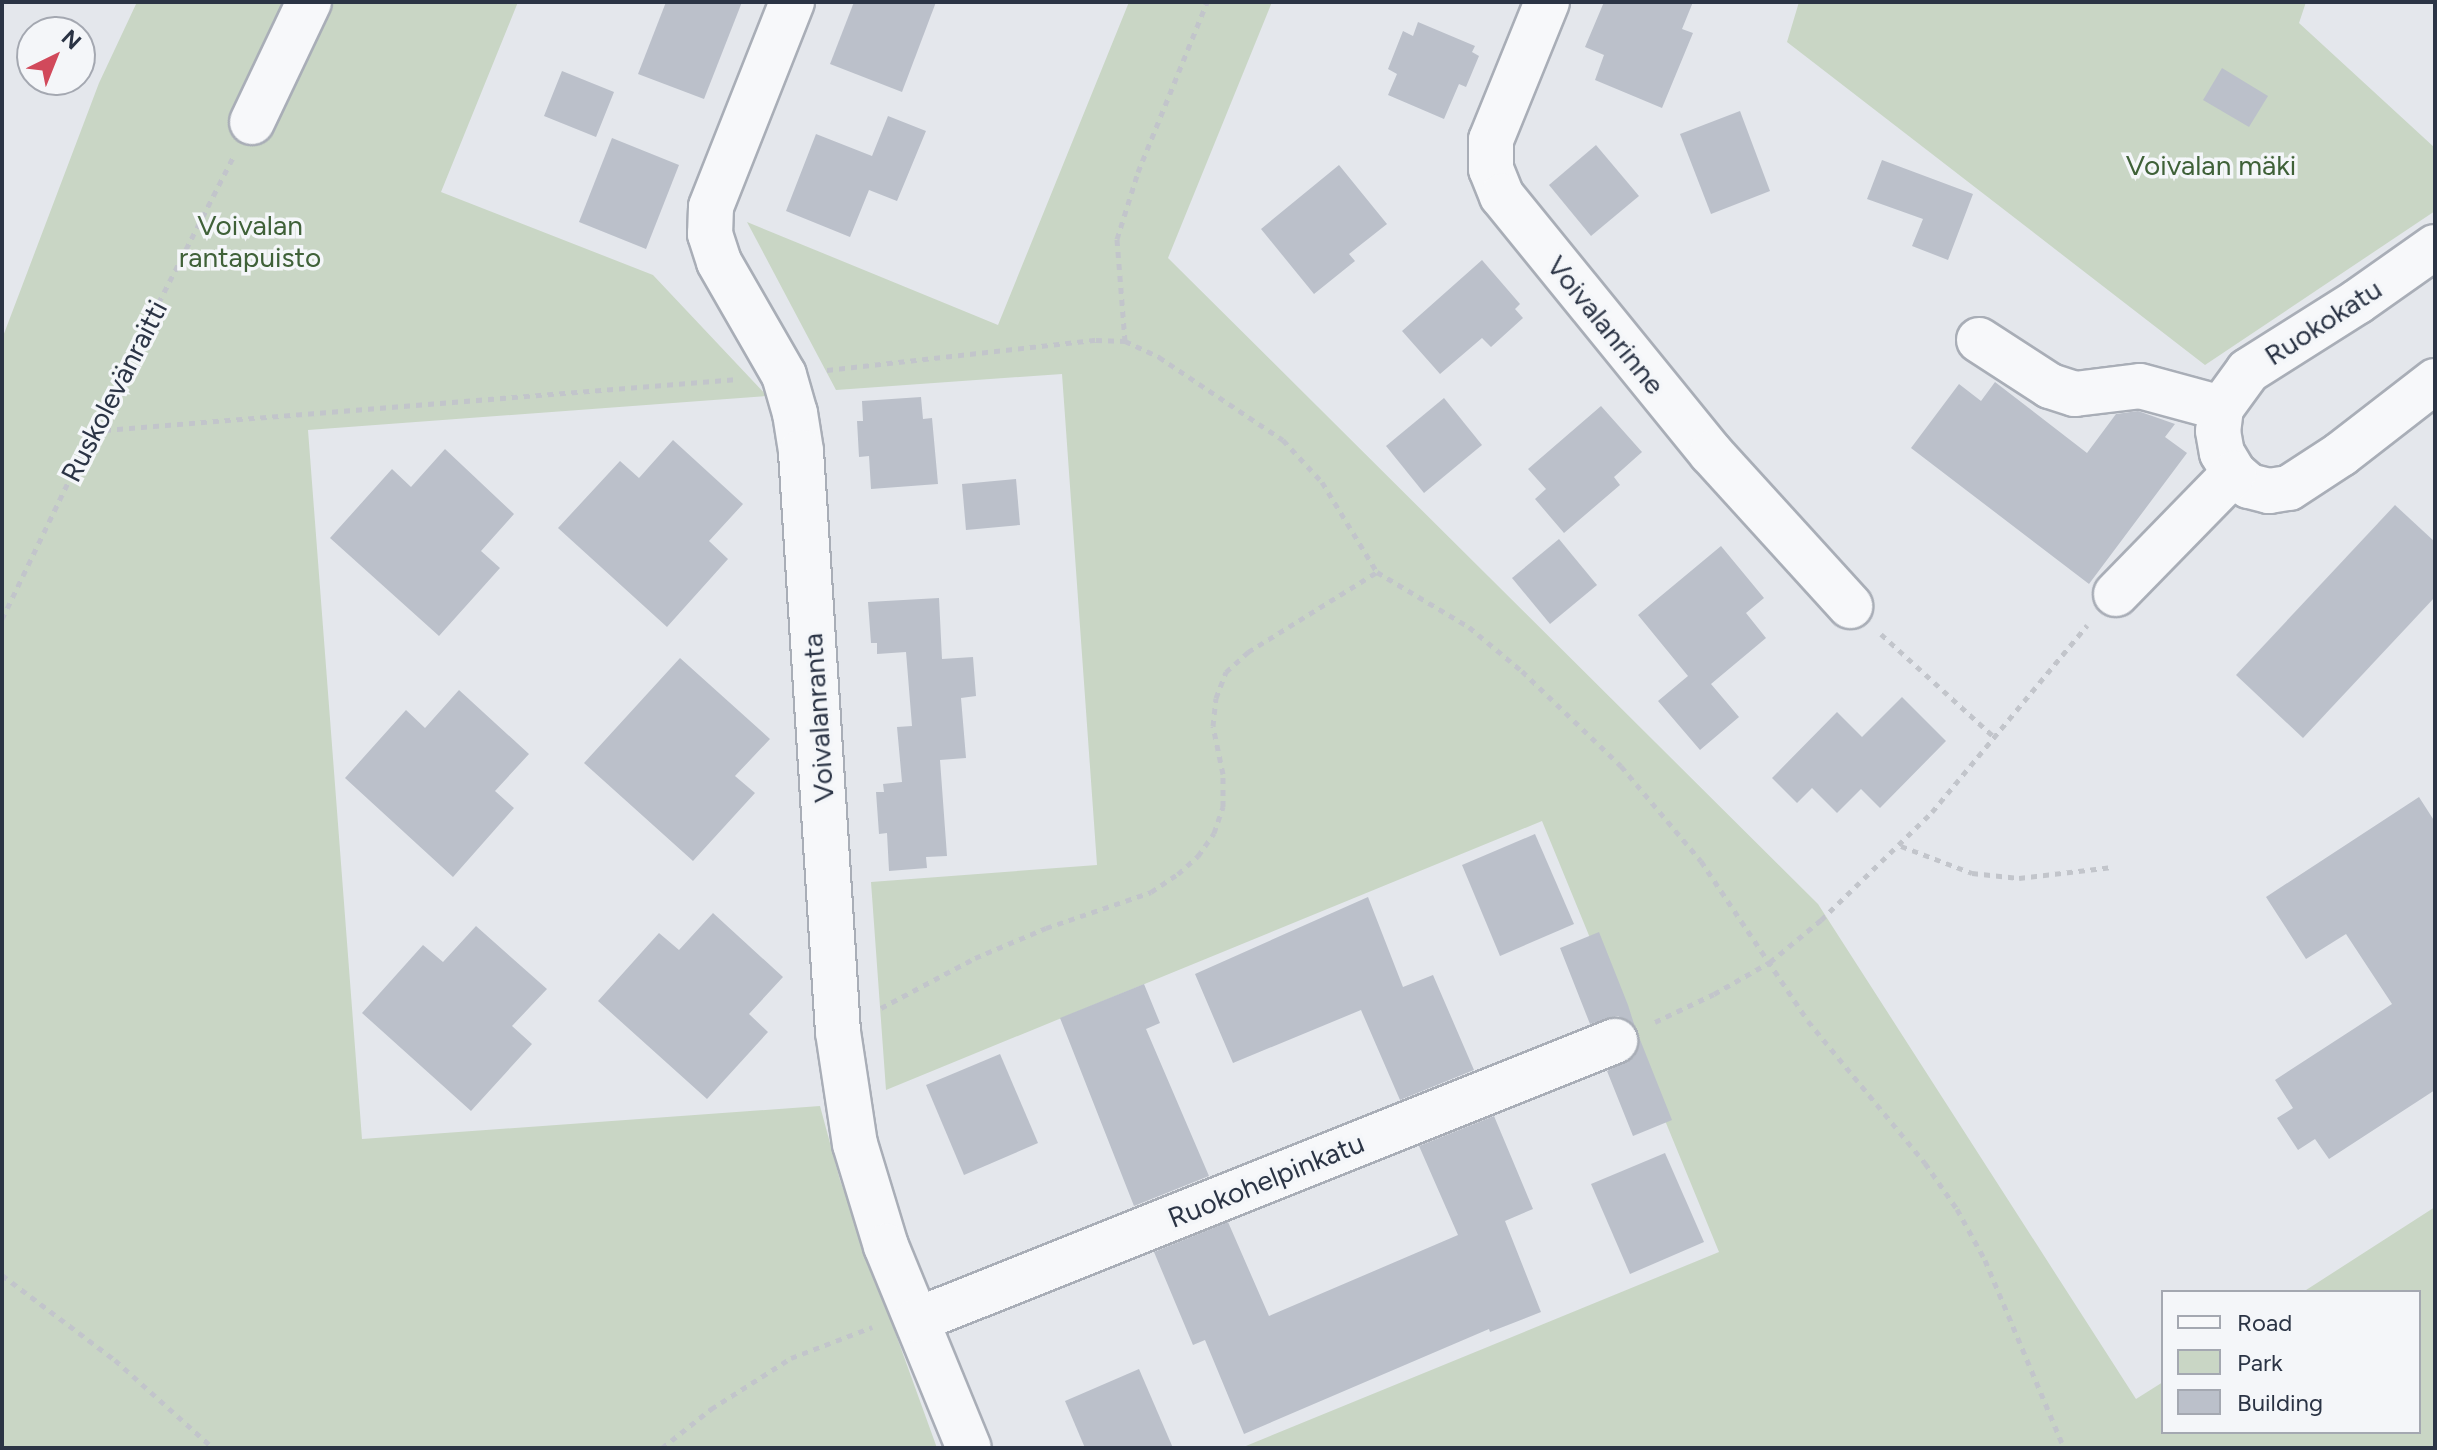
<!DOCTYPE html>
<html>
<head>
<meta charset="utf-8">
<style>
  body { margin:0 }
  #map { position:relative; width:2437px; height:1450px; overflow:hidden; background:#e4e7ec; font-family:Figtree,sans-serif }
  div>[style] { position:absolute }
  .green>* { inset:0; background:#c9d6c5 }
  .building>* { inset:0; background:#bbc0ca }
  .path>* { height:5px; margin-top:-2.5px; transform-origin:0; background:repeating-linear-gradient(90deg,#c2c5cb 0 6px,transparent 0 12px) }
  .roads { filter:drop-shadow(2px 0 #a9aeb7) drop-shadow(-2px 0 #a9aeb7) drop-shadow(0 2px #a9aeb7) drop-shadow(0 -2px #a9aeb7) }
  .minor>* { height:44px; margin:-22px; padding:0 22px; transform-origin:22px; border-radius:22px; background:#f7f8fa }
  span { translate:-50% -50%; white-space:nowrap; text-align:center; line-height:1.15; -webkit-text-stroke:7px #f4f6f9; paint-order:stroke }
  .park-label { font-size:28px; color:#3f6138 }
  .street-label { font-size:28px; color:#2b3445 }
  .frame { position:absolute; inset:0; border:4px solid #2b3445; pointer-events:none }
  .legend { position:absolute; left:2161px; top:1290px; width:260px; height:144px; box-sizing:border-box; background:#f4f6f9; border:2px solid #a4a8b1; margin:0; padding:10px 14px; list-style:none; font-size:24px; color:#2b3445 }
  .legend li { display:flex; align-items:center; gap:16px; height:40px }
  .legend b { width:40px; border:2px solid #a4a8b1 }
  .north { position:absolute; left:16px; top:16px; width:80px; height:80px; box-sizing:border-box; background:#f4f6f9; border:2px solid #a4a8b1; border-radius:50%; rotate:43deg; font-size:22px; font-weight:700; line-height:32px; text-align:center; color:#2b3445 }
  .north::after { content:''; display:block; margin:auto; width:28px; height:36px; background:#d1495b; clip-path:polygon(50% 0,100% 100%,50% 72%,0 100%) }
</style>
</head>
<body>
<div id="map">
  <div class="green">
    <div style="clip-path:polygon(137px 2px,518px 2px,441px 192px,653px 275px,767px 396px,308px 430px,362px 1139px,820px 1106px,840px 1180px,937px 1448px,2px 1448px,2px 339px,99px 83px)"></div>
    <div style="clip-path:polygon(1129px 2px,1272px 2px,1168px 258px,1818px 904px,2136px 1399px,2163px 1382px,2163px 1432px,2419px 1432px,2419px 1292px,2303px 1292px,2435px 1207px,2435px 1448px,1241px 1448px,1719px 1252px,1542px 821px,886px 1090px,871px 882px,1097px 865px,1062px 374px,836px 390px,747px 222px,998px 325px)"></div>
    <div style="clip-path:polygon(1799px 2px,2306px 2px,2299px 23px,2435px 148px,2435px 211px,2205px 365px,1787px 42px)"></div>
  </div>
  <div class="building">
    <div style="clip-path:polygon(666px 2px,742px 2px,704px 99px,638px 74px)"></div>
    <div style="clip-path:polygon(854px 2px,936px 2px,902px 92px,830px 64px)"></div>
    <div style="clip-path:polygon(1604px 2px,1693px 2px,1682px 29px,1693px 33px,1662px 108px,1595px 80px,1604px 55px,1585px 47px)"></div>
    <div style="clip-path:polygon(1418px 22px,1475px 46px,1472px 52px,1479px 56px,1466px 87px,1459px 84px,1444px 119px,1388px 95px,1397px 74px,1388px 69px,1403px 31px,1413px 36px)"></div>
    <div style="clip-path:polygon(2222px 68px,2268px 96px,2249px 127px,2203px 100px)"></div>
    <div style="clip-path:polygon(562px 71px,614px 92px,596px 137px,544px 116px)"></div>
    <div style="clip-path:polygon(1740px 111px,1770px 191px,1711px 214px,1680px 134px)"></div>
    <div style="clip-path:polygon(888px 116px,926px 131px,897px 201px,869px 190px,850px 237px,786px 211px,816px 134px,872px 156px)"></div>
    <div style="clip-path:polygon(612px 138px,679px 165px,646px 249px,579px 222px)"></div>
    <div style="clip-path:polygon(1596px 145px,1639px 196px,1591px 236px,1549px 185px)"></div>
    <div style="clip-path:polygon(1882px 160px,1973px 194px,1948px 260px,1912px 246px,1923px 219px,1867px 199px)"></div>
    <div style="clip-path:polygon(1339px 165px,1387px 224px,1349px 254px,1355px 261px,1314px 294px,1261px 229px)"></div>
    <div style="clip-path:polygon(1482px 260px,1520px 304px,1515px 309px,1523px 318px,1491px 347px,1482px 338px,1440px 374px,1402px 331px)"></div>
    <div style="clip-path:polygon(1995px 382px,2087px 453px,2116px 414px,2138px 411px,2175px 424px,2165px 437px,2187px 453px,2089px 584px,1911px 448px,1959px 384px,1981px 401px)"></div>
    <div style="clip-path:polygon(921px 397px,923px 419px,932px 418px,938px 484px,871px 489px,869px 456px,859px 457px,857px 421px,863px 421px,862px 401px)"></div>
    <div style="clip-path:polygon(1444px 398px,1482px 445px,1424px 493px,1386px 446px)"></div>
    <div style="clip-path:polygon(1601px 406px,1642px 452px,1614px 477px,1620px 485px,1564px 533px,1535px 499px,1546px 489px,1528px 469px)"></div>
    <div style="clip-path:polygon(673px 440px,743px 504px,709px 541px,728px 559px,667px 627px,558px 528px,620px 461px,639px 478px)"></div>
    <div style="clip-path:polygon(445px 449px,514px 514px,481px 551px,500px 568px,439px 636px,330px 538px,392px 469px,411px 487px)"></div>
    <div style="clip-path:polygon(1016px 479px,1020px 525px,966px 530px,962px 484px)"></div>
    <div style="clip-path:polygon(2395px 505px,2435px 542px,2435px 597px,2303px 738px,2236px 675px)"></div>
    <div style="clip-path:polygon(1559px 539px,1597px 585px,1550px 624px,1512px 578px)"></div>
    <div style="clip-path:polygon(1721px 546px,1764px 598px,1746px 613px,1766px 638px,1711px 684px,1739px 717px,1700px 750px,1658px 701px,1688px 676px,1638px 615px)"></div>
    <div style="clip-path:polygon(939px 598px,942px 659px,973px 657px,976px 696px,961px 698px,966px 758px,940px 760px,947px 856px,926px 857px,927px 868px,889px 871px,887px 833px,879px 834px,876px 792px,884px 792px,883px 784px,902px 782px,897px 727px,912px 726px,906px 652px,877px 654px,877px 643px,871px 643px,868px 602px)"></div>
    <div style="clip-path:polygon(680px 658px,770px 739px,735px 776px,755px 793px,693px 861px,584px 763px)"></div>
    <div style="clip-path:polygon(459px 690px,529px 754px,495px 791px,514px 808px,453px 877px,345px 778px,406px 710px,425px 728px)"></div>
    <div style="clip-path:polygon(1902px 697px,1946px 741px,1880px 808px,1861px 789px,1837px 813px,1812px 788px,1797px 803px,1772px 778px,1837px 712px,1862px 737px)"></div>
    <div style="clip-path:polygon(2419px 797px,2435px 822px,2435px 1090px,2329px 1159px,2315px 1139px,2298px 1150px,2277px 1118px,2293px 1108px,2275px 1080px,2392px 1004px,2346px 934px,2306px 959px,2266px 897px)"></div>
    <div style="clip-path:polygon(1535px 834px,1574px 924px,1500px 956px,1462px 865px)"></div>
    <div style="clip-path:polygon(1368px 897px,1403px 987px,1433px 975px,1474px 1070px,1400px 1100px,1361px 1010px,1233px 1063px,1195px 974px)"></div>
    <div style="clip-path:polygon(713px 913px,783px 977px,749px 1014px,768px 1032px,707px 1099px,598px 1001px,659px 933px,679px 950px)"></div>
    <div style="clip-path:polygon(476px 926px,547px 989px,512px 1026px,532px 1044px,471px 1111px,362px 1013px,423px 945px,443px 962px)"></div>
    <div style="clip-path:polygon(1599px 932px,1628px 1005px,1635px 1027px,1618px 1016px,1590px 1024px,1560px 948px)"></div>
    <div style="clip-path:polygon(1144px 984px,1160px 1023px,1146px 1029px,1209px 1176px,1134px 1206px,1060px 1018px)"></div>
    <div style="clip-path:polygon(1639px 1037px,1672px 1120px,1633px 1136px,1607px 1071px,1634px 1057px)"></div>
    <div style="clip-path:polygon(1000px 1054px,1038px 1143px,964px 1175px,926px 1085px)"></div>
    <div style="clip-path:polygon(1494px 1116px,1533px 1209px,1505px 1221px,1541px 1312px,1490px 1332px,1489px 1329px,1244px 1434px,1205px 1340px,1193px 1345px,1154px 1252px,1228px 1222px,1269px 1316px,1458px 1235px,1419px 1146px)"></div>
    <div style="clip-path:polygon(1665px 1153px,1704px 1242px,1630px 1274px,1591px 1184px)"></div>
    <div style="clip-path:polygon(1139px 1369px,1173px 1448px,1085px 1448px,1065px 1401px)"></div>
  </div>
  <div class="path">
    <div style="left:1125px;top:341px;width:102px;rotate:-94.5deg"></div>
    <div style="left:1117px;top:239px;width:70px;rotate:-72.6deg"></div>
    <div style="left:1138px;top:172px;width:183px;rotate:-67.9deg"></div>
    <div style="left:827px;top:370px;width:271px;rotate:-6.4deg"></div>
    <div style="left:1096px;top:340px;width:29px;rotate:2deg"></div>
    <div style="left:1125px;top:341px;width:38px;rotate:25deg"></div>
    <div style="left:1159px;top:357px;width:149px;rotate:33.8deg"></div>
    <div style="left:1283px;top:440px;width:57px;rotate:47.1deg"></div>
    <div style="left:1322px;top:482px;width:105px;rotate:58.6deg"></div>
    <div style="left:1377px;top:572px;width:107px;rotate:30.9deg"></div>
    <div style="left:1469px;top:627px;width:69px;rotate:39.7deg"></div>
    <div style="left:1522px;top:671px;width:137px;rotate:43.8deg"></div>
    <div style="left:1621px;top:766px;width:124px;rotate:49.9deg"></div>
    <div style="left:1701px;top:861px;width:192px;rotate:56.2deg"></div>
    <div style="left:1808px;top:1021px;width:184px;rotate:50.5deg"></div>
    <div style="left:1925px;top:1163px;width:56px;rotate:55.2deg"></div>
    <div style="left:1957px;top:1209px;width:58px;rotate:61.2deg"></div>
    <div style="left:1985px;top:1260px;width:204px;rotate:67.2deg"></div>
    <div style="left:93px;top:431px;width:647px;rotate:-4.61deg"></div>
    <div style="left:2px;top:619px;width:209px;rotate:-64.2deg"></div>
    <div style="left:93px;top:431px;width:307px;rotate:-62.9deg"></div>
    <div style="left:1881px;top:634px;width:151px;rotate:42.3deg"></div>
    <div style="left:1901px;top:846px;width:76px;rotate:20.8deg"></div>
    <div style="left:1972px;top:873px;width:47px;rotate:6.1deg"></div>
    <div style="left:2019px;top:878px;width:94px;rotate:-6.7deg"></div>
    <div style="left:881px;top:1008px;width:106px;rotate:-28deg"></div>
    <div style="left:975px;top:958px;width:77px;rotate:-22.9deg"></div>
    <div style="left:1046px;top:928px;width:111px;rotate:-18.9deg"></div>
    <div style="left:1151px;top:892px;width:32px;rotate:-34deg"></div>
    <div style="left:1178px;top:874px;width:27px;rotate:-42deg"></div>
    <div style="left:1198px;top:856px;width:28px;rotate:-55deg"></div>
    <div style="left:1214px;top:833px;width:28px;rotate:-71deg"></div>
    <div style="left:1223px;top:807px;width:33px;rotate:-90deg"></div>
    <div style="left:1223px;top:774px;width:49px;rotate:-101.8deg"></div>
    <div style="left:1213px;top:726px;width:28px;rotate:-84deg"></div>
    <div style="left:1216px;top:698px;width:28px;rotate:-69deg"></div>
    <div style="left:1226px;top:672px;width:30px;rotate:-42deg"></div>
    <div style="left:1248px;top:652px;width:152px;rotate:-31.8deg"></div>
    <div style="left:1655px;top:1022px;width:65px;rotate:-25.4deg"></div>
    <div style="left:1714px;top:994px;width:64px;rotate:-29.7deg"></div>
    <div style="left:1770px;top:962px;width:66px;rotate:-39.5deg"></div>
    <div style="left:1821px;top:920px;width:155px;rotate:-44.2deg"></div>
    <div style="left:1932px;top:812px;width:243px;rotate:-50.3deg"></div>
    <div style="left:2px;top:1275px;width:141px;rotate:37deg"></div>
    <div style="left:115px;top:1360px;width:132px;rotate:41.9deg"></div>
    <div style="left:662px;top:1448px;width:63px;rotate:-38.5deg"></div>
    <div style="left:711px;top:1409px;width:95px;rotate:-32.5deg"></div>
    <div style="left:791px;top:1358px;width:87px;rotate:-20.9deg"></div>
  </div>
  <div class="roads">
    <div class="minor">
      <div style="left:792px;top:2px;width:220px;rotate:111.6deg"></div>
      <div style="left:711px;top:207px;width:27px;rotate:92deg"></div>
      <div style="left:710px;top:234px;width:29px;rotate:72deg"></div>
      <div style="left:719px;top:262px;width:130px;rotate:60.1deg"></div>
      <div style="left:784px;top:375px;width:40px;rotate:74deg"></div>
      <div style="left:795px;top:413px;width:39px;rotate:81deg"></div>
      <div style="left:801px;top:452px;width:581px;rotate:86.35deg"></div>
      <div style="left:838px;top:1032px;width:113px;rotate:81.4deg"></div>
      <div style="left:855px;top:1144px;width:107px;rotate:73.1deg"></div>
      <div style="left:886px;top:1246px;width:218px;rotate:67.7deg"></div>
      <div style="left:1547px;top:2px;width:149px;rotate:112.1deg"></div>
      <div style="left:1491px;top:140px;width:29px;rotate:90deg"></div>
      <div style="left:1491px;top:169px;width:29px;rotate:68deg"></div>
      <div style="left:1502px;top:196px;width:331px;rotate:50.9deg"></div>
      <div style="left:1711px;top:453px;width:207px;rotate:47.7deg"></div>
      <div style="left:252px;top:122px;width:133px;rotate:-64.6deg"></div>
      <div style="left:2435px;top:247px;width:95px;rotate:144.8deg"></div>
      <div style="left:2357px;top:302px;width:129px;rotate:147.7deg"></div>
      <div style="left:2248px;top:371px;width:46px;rotate:126.1deg"></div>
      <div style="left:2221px;top:408px;width:23px;rotate:97deg"></div>
      <div style="left:2218px;top:431px;width:22px;rotate:80deg"></div>
      <div style="left:2222px;top:453px;width:23px;rotate:59deg"></div>
      <div style="left:2234px;top:473px;width:20px;rotate:41deg"></div>
      <div style="left:2249px;top:486px;width:21px;rotate:14deg"></div>
      <div style="left:2269px;top:491px;width:20px;rotate:-9deg"></div>
      <div style="left:2289px;top:488px;width:62px;rotate:-33.2deg"></div>
      <div style="left:2341px;top:454px;width:119px;rotate:-37.8deg"></div>
      <div style="left:1979px;top:340px;width:85px;rotate:32.9deg"></div>
      <div style="left:2050px;top:386px;width:26px;rotate:18deg"></div>
      <div style="left:2075px;top:394px;width:65px;rotate:-7deg"></div>
      <div style="left:2140px;top:386px;width:84px;rotate:15.2deg"></div>
      <div style="left:2116px;top:594px;width:169px;rotate:-45.7deg"></div>
      <div style="left:917px;top:1320px;width:752px;rotate:-21.79deg"></div>
    </div>
  </div>
  <div class="park-label">
    <span style="left:2211px;top:165px">Voivalan mäki</span>
    <span style="left:250px;top:241px">Voivalan<br>rantapuisto</span>
  </div>
  <div class="street-label">
    <span style="left:2323px;top:322px;rotate:-33deg">Ruokokatu</span>
    <span style="left:1606px;top:325px;rotate:51deg">Voivalanrinne</span>
    <span style="left:114px;top:391px;rotate:-63deg">Ruskolevänraitti</span>
    <span style="left:818px;top:718px;rotate:-94deg">Voivalanranta</span>
    <span style="left:1266px;top:1180px;rotate:-22deg">Ruokohelpinkatu</span>
  </div>
  <div class="frame"></div>
  <ul class="legend">
  <li><b style="height:10px;background:#f7f8fa"></b>Road</li>
  <li><b style="height:22px;background:#c9d6c5"></b>Park</li>
  <li><b style="height:22px;background:#bbc0ca"></b>Building</li>
  </ul>
  <div class="north">N</div>
</div>
</body>
</html>
